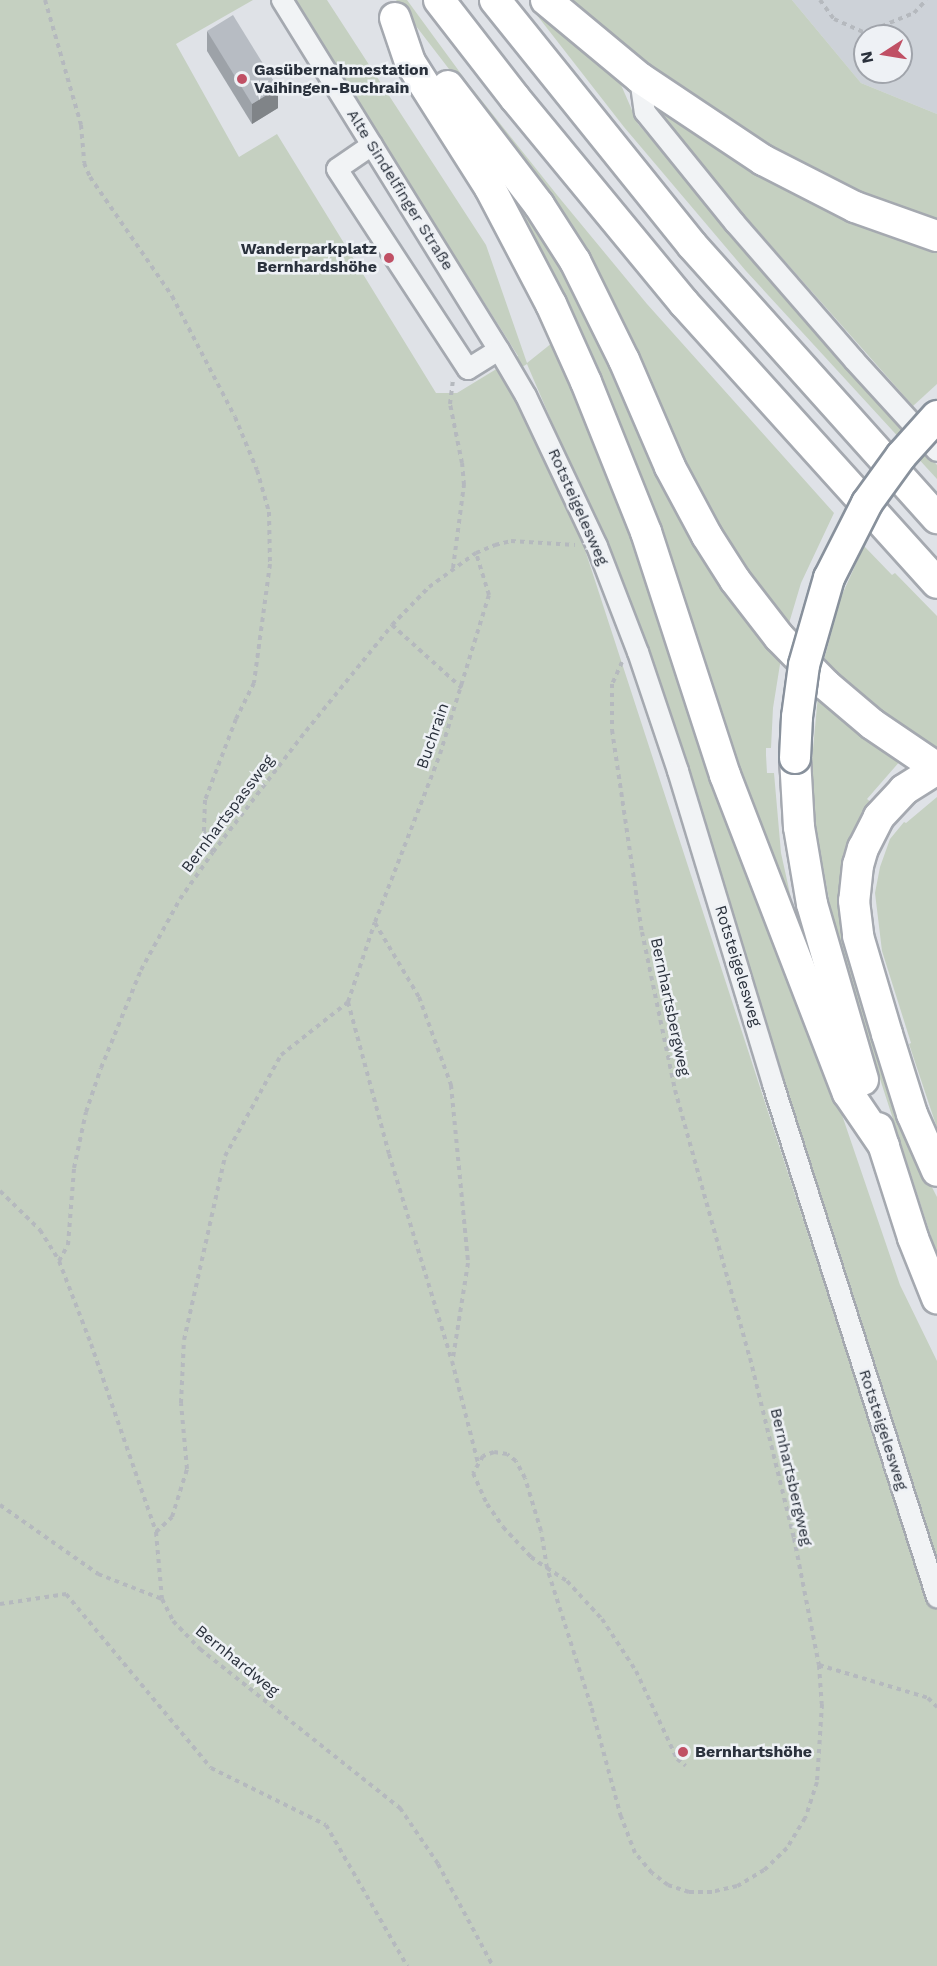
<!DOCTYPE html>
<html>
<head>
<meta charset="utf-8">
<style>
  body { margin:0 }
  #map { position:relative; width:937px; height:1966px; overflow:hidden; background:#dfe2e7; font-family:"Work Sans",sans-serif }
  div>[style] { position:absolute }
  .built>* { inset:0; background:#cdd2d8 }
  .green>* { inset:0; background:#c5d0c1 }
  .path>* { height:4px; margin-top:-2px; transform-origin:0; background:repeating-linear-gradient(90deg,#b5b9be 0 4.5px,transparent 0 9px) }
  .roads { filter:drop-shadow(2px 0 #a5a9b0) drop-shadow(-2px 0 #a5a9b0) drop-shadow(0 2px #a5a9b0) drop-shadow(0 -2px #a5a9b0) }
  .minor>* { height:20px; margin:-10px; padding:0 10px; transform-origin:10px; border-radius:10px; background:#f1f3f5 }
  .highway>* { height:30px; margin:-15px; padding:0 15px; transform-origin:15px; border-radius:15px; background:#fff }
  .bridges { filter:drop-shadow(2px 0 #88919c) drop-shadow(-2px 0 #88919c) drop-shadow(0 2px #88919c) drop-shadow(0 -2px #88919c) }
  .highway-bridge>* { height:30px; margin:-15px; padding:0 15px; transform-origin:15px; border-radius:15px; background:#fff }
  .wall>* { inset:0; background:#9da2a8 }
  .shaded-wall>* { inset:0; background:#808488 }
  .building>* { inset:0; background:#b7bcc3 }
  .dots>* { width:16px; height:16px; translate:-50% -50%; box-sizing:border-box; border:3px solid #eef1f5; border-radius:50% }
  span { translate:-50% -50%; white-space:nowrap; text-align:center; line-height:1.15; -webkit-text-stroke:5px #eef1f5; paint-order:stroke }
  .poi-label { font-size:16px; color:#2a313c; font-weight:700 }
  .left { translate:0 -50%; text-align:left }
  .right { translate:-100% -50%; text-align:right }
  .street-label { font-size:16px; color:#2a313c }
  .north { position:absolute; left:853px; top:24px; width:60px; height:60px; box-sizing:border-box; background:#eef1f5; border:2px solid #a0a4ab; border-radius:50%; rotate:258deg; font-size:16px; font-weight:700; line-height:24px; text-align:center; color:#2a313c }
  .north::after { content:''; display:block; margin:auto; width:21px; height:27px; background:#c05065; clip-path:polygon(50% 0,100% 100%,50% 72%,0 100%) }
</style>
</head>
<body>
<div id="map">
  <div class="built">
    <div style="clip-path:polygon(evenodd,792px 0,937px 0,937px 114px,861px 83px,792px 0,865px 36px,901px 36px,901px 72px,865px 72px,865px 36px)"></div>
  </div>
  <div class="green">
    <div style="clip-path:polygon(evenodd,0 0,253px 0,176px 44px,239px 157px,277px 134px,436px 393px,457px 393px,518px 356px,293px 0,327px 0,486px 245px,527px 363px,552px 343px,607px 465px,828px 1074px,900px 1285px,937px 1361px,937px 1966px,0 1966px,0 0,527px 364px,590px 511px,919px 1509px,899px 1514px,574px 516px,505px 378px,527px 364px)"></div>
    <div style="clip-path:polygon(396px 0,407px 0,467px 82px,557px 195px,647px 304px,834px 513px,801px 583px,787px 630px,743px 574px,512px 151px)"></div>
    <div style="clip-path:polygon(558px 0,792px 0,861px 83px,937px 114px,937px 227px,906px 217px,717px 120px)"></div>
    <div style="clip-path:polygon(532px 1px,615px 71px,638px 124px,799px 311px,937px 465px,937px 479px,746px 271px,624px 127px,529px 5px)"></div>
    <div style="clip-path:polygon(655px 106px,937px 245px,937px 384px,913px 406px,737px 207px,658px 115px)"></div>
    <div style="clip-path:polygon(506px 184px,557px 256px,781px 658px,773px 708px,771px 748px,766px 748px,766px 755px,767px 773px,774px 773px,781px 853px,794px 912px)"></div>
    <div style="clip-path:polygon(864px 546px,892px 575px,895px 573px,937px 616px,937px 750px,933px 752px,822px 667px,841px 597px)"></div>
    <div style="clip-path:polygon(818px 695px,901px 760px,867px 799px,872px 803px,846px 854px,842px 872px,840px 916px,848px 956px,905px 1135px,937px 1197px,937px 1255px,847px 977px,830px 905px,812px 806px,811px 771px)"></div>
    <div style="clip-path:polygon(937px 797px,937px 1128px,909px 1044px,911px 1043px,882px 951px,875px 893px,880px 867px,890px 839px,904px 822px,906px 823px)"></div>
  </div>
  <div class="path">
    <div style="left:45px;top:0;width:130px;rotate:73.9deg"></div>
    <div style="left:81px;top:125px;width:38px;rotate:85deg"></div>
    <div style="left:84px;top:163px;width:15px;rotate:67deg"></div>
    <div style="left:90px;top:177px;width:145px;rotate:55.4deg"></div>
    <div style="left:172px;top:296px;width:136px;rotate:62.5deg"></div>
    <div style="left:235px;top:417px;width:57px;rotate:67.5deg"></div>
    <div style="left:257px;top:470px;width:44px;rotate:74.1deg"></div>
    <div style="left:269px;top:512px;width:52px;rotate:88.9deg"></div>
    <div style="left:270px;top:564px;width:120px;rotate:97.7deg"></div>
    <div style="left:254px;top:683px;width:40px;rotate:116.6deg"></div>
    <div style="left:236px;top:719px;width:87px;rotate:110.9deg"></div>
    <div style="left:205px;top:800px;width:32px;rotate:92deg"></div>
    <div style="left:204px;top:832px;width:22px;rotate:66deg"></div>
    <div style="left:820px;top:0;width:24px;rotate:54deg"></div>
    <div style="left:834px;top:19px;width:34px;rotate:24deg"></div>
    <div style="left:865px;top:33px;width:53px;rotate:-22.2deg"></div>
    <div style="left:914px;top:13px;width:18px;rotate:-47deg"></div>
    <div style="left:453px;top:568px;width:84px;rotate:-82.5deg"></div>
    <div style="left:464px;top:485px;width:22px;rotate:-95deg"></div>
    <div style="left:462px;top:463px;width:60px;rotate:-101.5deg"></div>
    <div style="left:450px;top:404px;width:24px;rotate:-83deg"></div>
    <div style="left:392px;top:625px;width:94px;rotate:42deg"></div>
    <div style="left:622px;top:662px;width:24px;rotate:114deg"></div>
    <div style="left:612px;top:684px;width:46px;rotate:90deg"></div>
    <div style="left:612px;top:730px;width:204px;rotate:81.6deg"></div>
    <div style="left:642px;top:932px;width:161px;rotate:78.2deg"></div>
    <div style="left:675px;top:1090px;width:278px;rotate:74.4deg"></div>
    <div style="left:750px;top:1358px;width:185px;rotate:76.3deg"></div>
    <div style="left:794px;top:1538px;width:129px;rotate:78.9deg"></div>
    <div style="left:819px;top:1665px;width:39px;rotate:86deg"></div>
    <div style="left:822px;top:1704px;width:78px;rotate:93.7deg"></div>
    <div style="left:817px;top:1782px;width:38px;rotate:108deg"></div>
    <div style="left:805px;top:1818px;width:35px;rotate:121deg"></div>
    <div style="left:787px;top:1848px;width:32px;rotate:136deg"></div>
    <div style="left:764px;top:1870px;width:31px;rotate:149deg"></div>
    <div style="left:737px;top:1886px;width:26px;rotate:167deg"></div>
    <div style="left:712px;top:1892px;width:23px;rotate:180deg"></div>
    <div style="left:689px;top:1892px;width:22px;rotate:-162deg"></div>
    <div style="left:668px;top:1885px;width:20px;rotate:-143deg"></div>
    <div style="left:652px;top:1873px;width:26px;rotate:-130deg"></div>
    <div style="left:635px;top:1853px;width:39px;rotate:-111deg"></div>
    <div style="left:621px;top:1817px;width:115px;rotate:-105.1deg"></div>
    <div style="left:591px;top:1706px;width:145px;rotate:-107.7deg"></div>
    <div style="left:547px;top:1568px;width:37px;rotate:-99deg"></div>
    <div style="left:541px;top:1531px;width:55px;rotate:-106.8deg"></div>
    <div style="left:525px;top:1478px;width:19px;rotate:-118deg"></div>
    <div style="left:516px;top:1461px;width:11px;rotate:-142deg"></div>
    <div style="left:507px;top:1454px;width:13px;rotate:-171deg"></div>
    <div style="left:494px;top:1452px;width:12px;rotate:160deg"></div>
    <div style="left:483px;top:1456px;width:20px;rotate:120deg"></div>
    <div style="left:473px;top:1473px;width:34px;rotate:66deg"></div>
    <div style="left:487px;top:1504px;width:28px;rotate:55deg"></div>
    <div style="left:503px;top:1527px;width:41px;rotate:47deg"></div>
    <div style="left:531px;top:1557px;width:19px;rotate:35deg"></div>
    <div style="left:547px;top:1568px;width:24px;rotate:33deg"></div>
    <div style="left:567px;top:1581px;width:52px;rotate:47.4deg"></div>
    <div style="left:602px;top:1619px;width:62px;rotate:56.8deg"></div>
    <div style="left:636px;top:1671px;width:97px;rotate:65deg"></div>
    <div style="left:677px;top:1759px;width:11px;rotate:38deg"></div>
    <div style="left:375px;top:923px;width:86px;rotate:59.3deg"></div>
    <div style="left:419px;top:997px;width:94px;rotate:70deg"></div>
    <div style="left:451px;top:1085px;width:179px;rotate:84.5deg"></div>
    <div style="left:468px;top:1263px;width:96px;rotate:99deg"></div>
    <div style="left:348px;top:1002px;width:157px;rotate:74.9deg"></div>
    <div style="left:389px;top:1154px;width:216px;rotate:73.1deg"></div>
    <div style="left:452px;top:1361px;width:105px;rotate:75.7deg"></div>
    <div style="left:0;top:1191px;width:56px;rotate:44.3deg"></div>
    <div style="left:40px;top:1230px;width:36px;rotate:58deg"></div>
    <div style="left:59px;top:1261px;width:89px;rotate:68.9deg"></div>
    <div style="left:91px;top:1344px;width:199px;rotate:70.9deg"></div>
    <div style="left:156px;top:1532px;width:67px;rotate:84.9deg"></div>
    <div style="left:162px;top:1599px;width:25px;rotate:63deg"></div>
    <div style="left:173px;top:1621px;width:39px;rotate:46deg"></div>
    <div style="left:200px;top:1649px;width:256px;rotate:38.5deg"></div>
    <div style="left:400px;top:1808px;width:68px;rotate:55.8deg"></div>
    <div style="left:438px;top:1864px;width:116px;rotate:61.7deg"></div>
    <div style="left:59px;top:1261px;width:18px;rotate:-61deg"></div>
    <div style="left:68px;top:1245px;width:77px;rotate:-85.5deg"></div>
    <div style="left:74px;top:1168px;width:57px;rotate:-77.9deg"></div>
    <div style="left:86px;top:1112px;width:46px;rotate:-71.2deg"></div>
    <div style="left:101px;top:1068px;width:106px;rotate:-67.8deg"></div>
    <div style="left:141px;top:970px;width:81px;rotate:-61.2deg"></div>
    <div style="left:180px;top:899px;width:57px;rotate:-54.9deg"></div>
    <div style="left:213px;top:852px;width:153px;rotate:-52.5deg"></div>
    <div style="left:306px;top:731px;width:136px;rotate:-50.9deg"></div>
    <div style="left:392px;top:625px;width:53px;rotate:-45.8deg"></div>
    <div style="left:429px;top:587px;width:58px;rotate:-35.9deg"></div>
    <div style="left:476px;top:553px;width:21px;rotate:-23deg"></div>
    <div style="left:495px;top:545px;width:16px;rotate:-14deg"></div>
    <div style="left:511px;top:541px;width:64px;rotate:3.6deg"></div>
    <div style="left:0;top:1505px;width:120px;rotate:35.1deg"></div>
    <div style="left:98px;top:1574px;width:69px;rotate:21.3deg"></div>
    <div style="left:156px;top:1532px;width:22px;rotate:-43deg"></div>
    <div style="left:172px;top:1517px;width:50px;rotate:-72.6deg"></div>
    <div style="left:187px;top:1469px;width:66px;rotate:-95.2deg"></div>
    <div style="left:181px;top:1403px;width:63px;rotate:-87.3deg"></div>
    <div style="left:184px;top:1340px;width:189px;rotate:-77.4deg"></div>
    <div style="left:225px;top:1156px;width:115px;rotate:-61deg"></div>
    <div style="left:281px;top:1055px;width:85px;rotate:-38.3deg"></div>
    <div style="left:348px;top:1002px;width:84px;rotate:-71.4deg"></div>
    <div style="left:375px;top:922px;width:180px;rotate:-68.8deg"></div>
    <div style="left:440px;top:754px;width:166px;rotate:-72.9deg"></div>
    <div style="left:489px;top:595px;width:44px;rotate:-107.2deg"></div>
    <div style="left:0;top:1604px;width:67px;rotate:-8.6deg"></div>
    <div style="left:66px;top:1594px;width:226px;rotate:50.2deg"></div>
    <div style="left:211px;top:1768px;width:128px;rotate:26.4deg"></div>
    <div style="left:326px;top:1825px;width:163px;rotate:60.1deg"></div>
    <div style="left:819px;top:1665px;width:114px;rotate:16.8deg"></div>
    <div style="left:928px;top:1698px;width:13px;rotate:45deg"></div>
  </div>
  <div class="roads">
    <div class="minor">
      <div style="left:282px;top:0;width:412px;rotate:58.2deg"></div>
      <div style="left:499px;top:350px;width:53px;rotate:59.6deg"></div>
      <div style="left:526px;top:396px;width:166px;rotate:64.7deg"></div>
      <div style="left:597px;top:546px;width:114px;rotate:68.9deg"></div>
      <div style="left:638px;top:652px;width:126px;rotate:71.4deg"></div>
      <div style="left:678px;top:771px;width:327px;rotate:73.1deg"></div>
      <div style="left:773px;top:1084px;width:539px;rotate:72.27deg"></div>
      <div style="left:640px;top:78px;width:34px;rotate:82deg"></div>
      <div style="left:645px;top:112px;width:143px;rotate:51deg"></div>
      <div style="left:735px;top:223px;width:181px;rotate:49deg"></div>
      <div style="left:854px;top:360px;width:123px;rotate:47.6deg"></div>
      <div style="left:372px;top:145px;width:42px;rotate:145.6deg"></div>
      <div style="left:337px;top:169px;width:239px;rotate:56.8deg"></div>
      <div style="left:468px;top:369px;width:36px;rotate:-32deg"></div>
    </div>
    <div class="highway">
      <div style="left:439px;top:0;width:124px;rotate:52.2deg"></div>
      <div style="left:515px;top:98px;width:266px;rotate:50.5deg"></div>
      <div style="left:684px;top:303px;width:377px;rotate:47.9deg"></div>
      <div style="left:495px;top:0;width:314px;rotate:51.2deg"></div>
      <div style="left:692px;top:245px;width:367px;rotate:48.1deg"></div>
      <div style="left:546px;top:0;width:122px;rotate:39.7deg"></div>
      <div style="left:640px;top:78px;width:148px;rotate:33.7deg"></div>
      <div style="left:763px;top:160px;width:103px;rotate:27.1deg"></div>
      <div style="left:855px;top:207px;width:87px;rotate:19.5deg"></div>
      <div style="left:395px;top:18px;width:46px;rotate:71.2deg"></div>
      <div style="left:410px;top:62px;width:149px;rotate:57.6deg"></div>
      <div style="left:490px;top:188px;width:131px;rotate:62.3deg"></div>
      <div style="left:551px;top:304px;width:85px;rotate:65.8deg"></div>
      <div style="left:586px;top:382px;width:162px;rotate:68.2deg"></div>
      <div style="left:646px;top:532px;width:256px;rotate:72deg"></div>
      <div style="left:725px;top:775px;width:341px;rotate:68.9deg"></div>
      <div style="left:848px;top:1093px;width:64px;rotate:55.8deg"></div>
      <div style="left:448px;top:86px;width:150px;rotate:52.6deg"></div>
      <div style="left:539px;top:205px;width:67px;rotate:57.3deg"></div>
      <div style="left:575px;top:261px;width:110px;rotate:63.7deg"></div>
      <div style="left:624px;top:360px;width:116px;rotate:66.7deg"></div>
      <div style="left:670px;top:467px;width:78px;rotate:61.8deg"></div>
      <div style="left:707px;top:536px;width:52px;rotate:57.5deg"></div>
      <div style="left:735px;top:580px;width:72px;rotate:52.3deg"></div>
      <div style="left:779px;top:637px;width:67px;rotate:45.6deg"></div>
      <div style="left:826px;top:685px;width:60px;rotate:40.3deg"></div>
      <div style="left:872px;top:724px;width:78px;rotate:34.1deg"></div>
      <div style="left:795px;top:758px;width:69px;rotate:86.7deg"></div>
      <div style="left:799px;top:827px;width:78px;rotate:80.4deg"></div>
      <div style="left:812px;top:904px;width:183px;rotate:73.8deg"></div>
      <div style="left:937px;top:769px;width:39px;rotate:148deg"></div>
      <div style="left:904px;top:790px;width:37px;rotate:133deg"></div>
      <div style="left:879px;top:817px;width:35px;rotate:117deg"></div>
      <div style="left:863px;top:848px;width:18px;rotate:106deg"></div>
      <div style="left:858px;top:865px;width:36px;rotate:96deg"></div>
      <div style="left:854px;top:901px;width:35px;rotate:83deg"></div>
      <div style="left:858px;top:936px;width:102px;rotate:73.5deg"></div>
      <div style="left:887px;top:1034px;width:84px;rotate:72.6deg"></div>
      <div style="left:912px;top:1114px;width:62px;rotate:66.3deg"></div>
      <div style="left:878px;top:1128px;width:115px;rotate:72.3deg"></div>
      <div style="left:913px;top:1238px;width:65px;rotate:68.2deg"></div>
    </div>
  </div>
  <div class="bridges">
    <div class="highway-bridge">
      <div style="left:795px;top:758px;width:41px;rotate:-87.2deg"></div>
      <div style="left:797px;top:717px;width:52px;rotate:-82.3deg"></div>
      <div style="left:804px;top:665px;width:91px;rotate:-74deg"></div>
      <div style="left:829px;top:578px;width:84px;rotate:-63.1deg"></div>
      <div style="left:867px;top:503px;width:58px;rotate:-54.1deg"></div>
      <div style="left:901px;top:456px;width:54px;rotate:-48deg"></div>
    </div>
  </div>
  <div class="wall">
    <div style="clip-path:polygon(207px 31px,278px 108px,252px 124px,207px 51px)"></div>
  </div>
  <div class="shaded-wall">
    <div style="clip-path:polygon(278px 88px,278px 108px,252px 124px,252px 104px)"></div>
  </div>
  <div class="building">
    <div style="clip-path:polygon(233px 15px,278px 88px,252px 104px,207px 31px)"></div>
  </div>
  <div class="dots">
    <div style="left:242px;top:79px;background:#c05065"></div>
    <div style="left:389px;top:258px;background:#c05065"></div>
    <div style="left:683px;top:1752px;background:#c05065"></div>
  </div>
  <div class="poi-label">
    <span class="left" style="left:254px;top:79px">Gasübernahmestation<br>Vaihingen-Buchrain</span>
    <span class="right" style="left:377px;top:258px">Wanderparkplatz<br>Bernhardshöhe</span>
    <span class="left" style="left:695px;top:1752px">Bernhartshöhe</span>
  </div>
  <div class="street-label">
    <span style="left:400px;top:190px;rotate:58deg">Alte Sindelfinger Straße</span>
    <span style="left:578px;top:507px;rotate:66deg">Rotsteigelesweg</span>
    <span style="left:433px;top:736px;rotate:-71deg">Buchrain</span>
    <span style="left:228px;top:814px;rotate:-53deg">Bernhartspassweg</span>
    <span style="left:738px;top:966px;rotate:73deg">Rotsteigelesweg</span>
    <span style="left:670px;top:1007px;rotate:78deg">Bernhartsbergweg</span>
    <span style="left:883px;top:1430px;rotate:72deg">Rotsteigelesweg</span>
    <span style="left:791px;top:1477px;rotate:77deg">Bernhartsbergweg</span>
    <span style="left:237px;top:1661px;rotate:39deg">Bernhardweg</span>
  </div>
  <div class="north">N</div>
</div>
</body>
</html>
